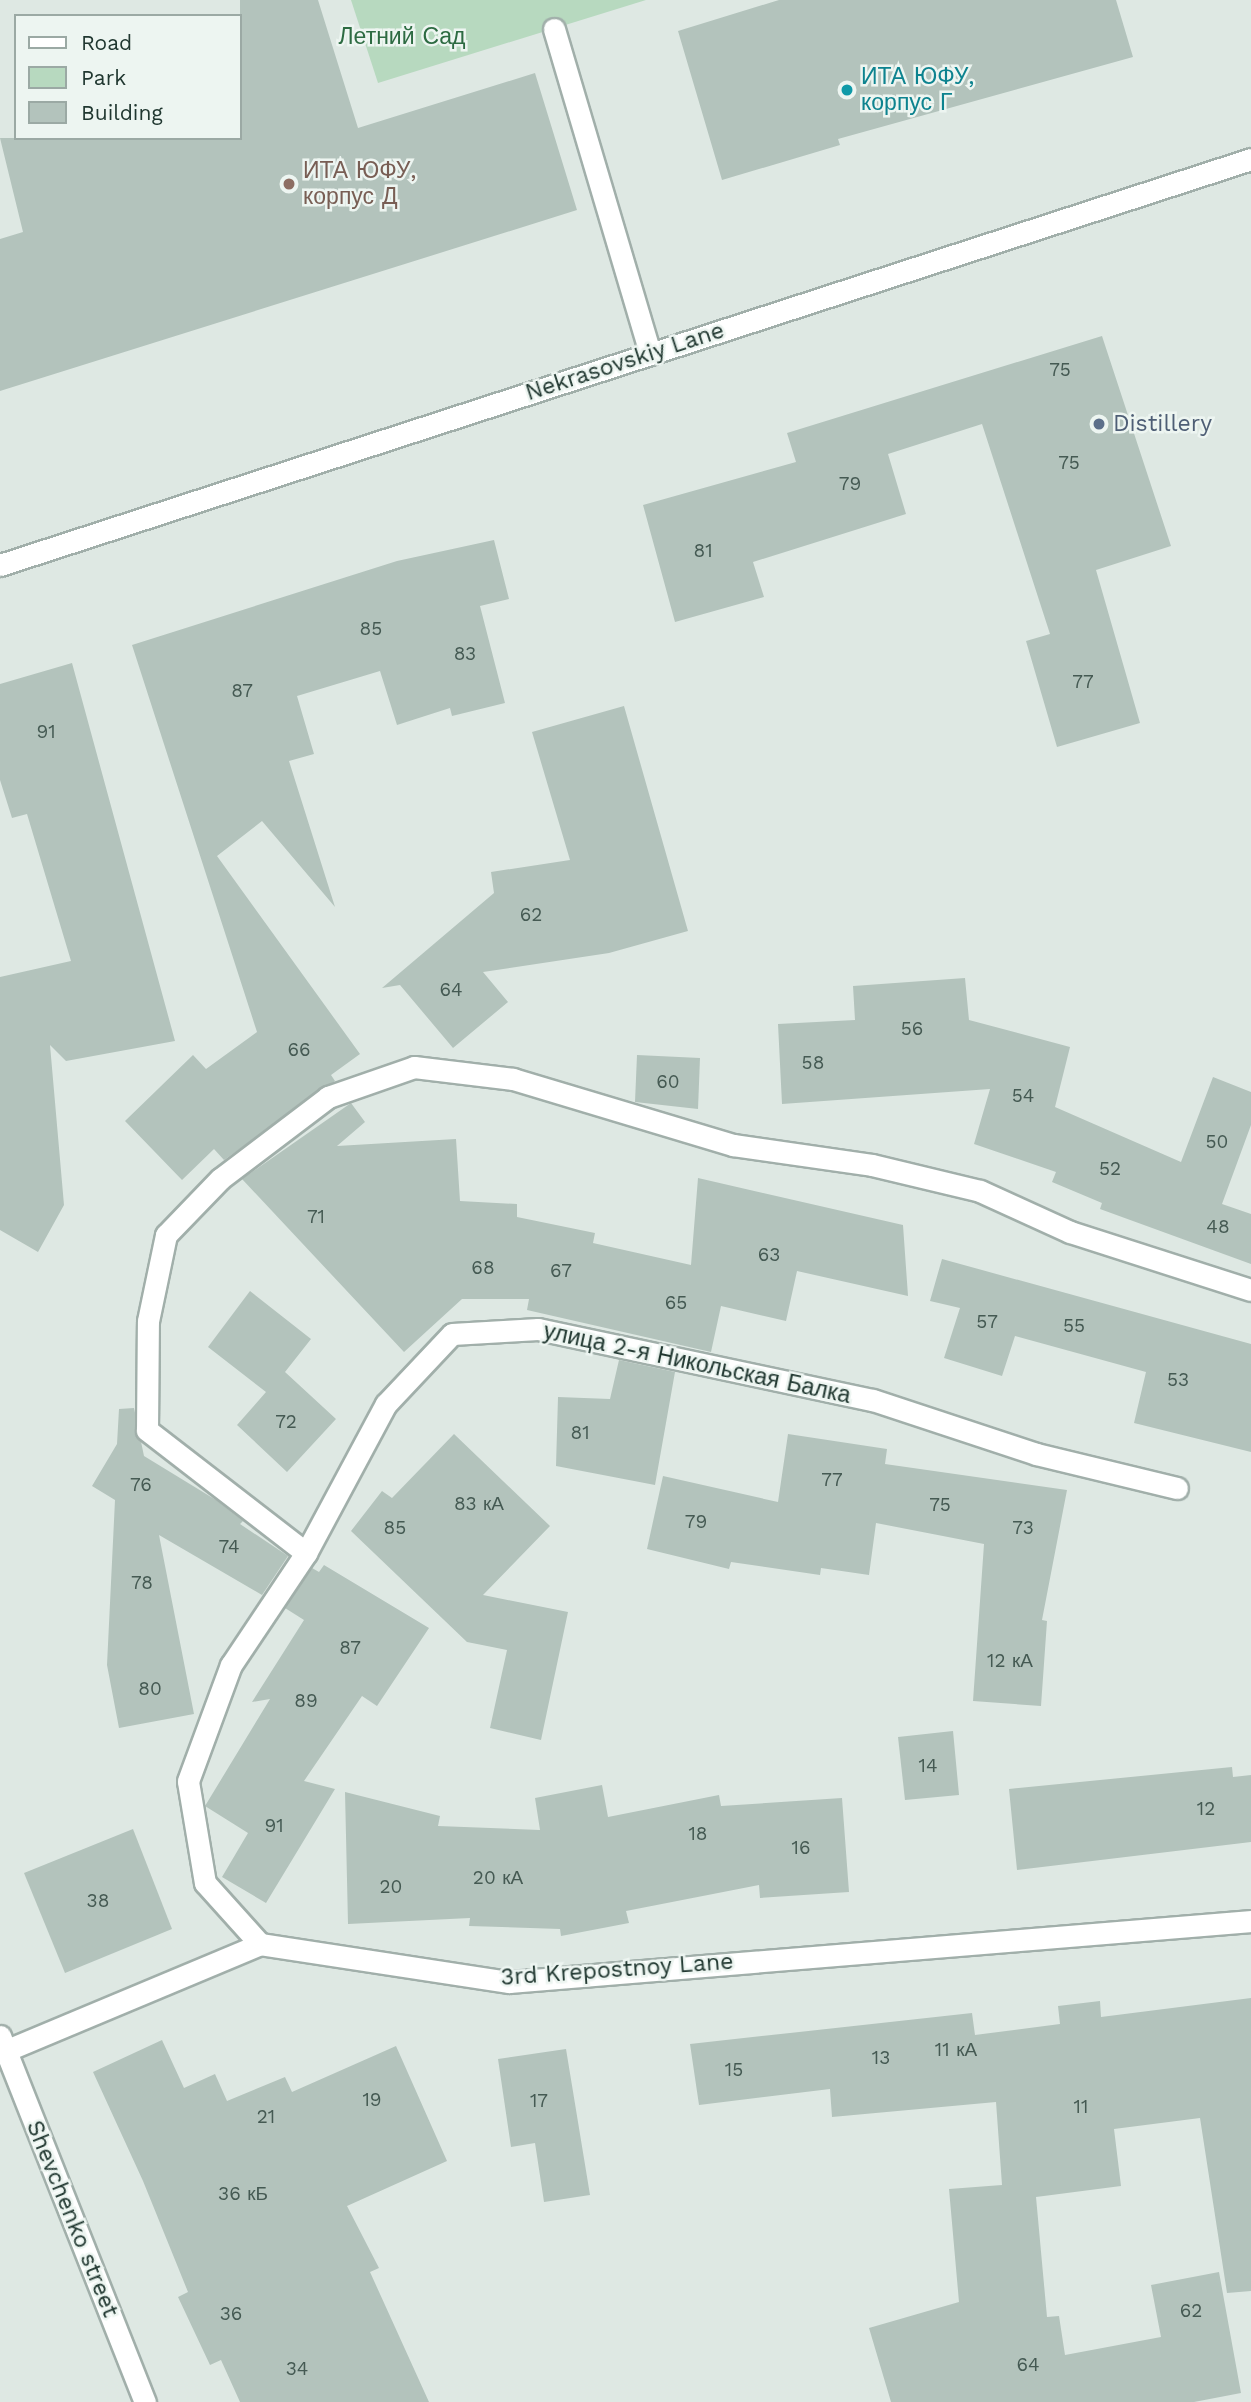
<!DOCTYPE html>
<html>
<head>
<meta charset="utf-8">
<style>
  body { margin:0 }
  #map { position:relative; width:1251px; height:2402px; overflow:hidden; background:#dee8e3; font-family:"Work Sans",sans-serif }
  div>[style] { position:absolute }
  .green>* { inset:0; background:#b7d9bf }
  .building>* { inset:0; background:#b3c3bc }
  .roads { filter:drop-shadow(2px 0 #a1afaa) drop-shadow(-2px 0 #a1afaa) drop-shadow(0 2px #a1afaa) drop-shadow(0 -2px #a1afaa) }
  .minor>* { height:21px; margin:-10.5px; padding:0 10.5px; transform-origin:10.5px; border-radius:10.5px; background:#fff }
  .dots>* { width:19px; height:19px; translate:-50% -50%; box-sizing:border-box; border:4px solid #edf5f1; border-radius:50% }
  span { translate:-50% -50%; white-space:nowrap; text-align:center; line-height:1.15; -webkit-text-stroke:5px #edf5f1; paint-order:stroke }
  .number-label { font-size:19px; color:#455a53 }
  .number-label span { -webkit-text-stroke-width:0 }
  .park-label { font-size:23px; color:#2d6b42 }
  .culture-label { font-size:23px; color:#0d838f }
  .left { translate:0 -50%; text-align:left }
  .education-label { font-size:23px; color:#785e54 }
  .street-label { font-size:23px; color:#203730 }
  .service-label { font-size:23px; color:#4e5e75 }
  .legend { position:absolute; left:14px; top:14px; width:228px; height:126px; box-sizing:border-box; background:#edf5f1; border:2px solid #9ba9a4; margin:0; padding:9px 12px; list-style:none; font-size:21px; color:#203730 }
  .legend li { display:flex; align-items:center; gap:14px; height:35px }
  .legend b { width:35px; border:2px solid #9ba9a4 }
</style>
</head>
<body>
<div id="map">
  <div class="green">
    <div style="clip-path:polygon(351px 0,646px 0,378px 83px)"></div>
  </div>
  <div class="building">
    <div style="clip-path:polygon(240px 0,318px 0,358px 128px,535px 73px,577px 210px,0 391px,0 239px,23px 232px,0 138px,240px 138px)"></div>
    <div style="clip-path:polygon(779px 0,1116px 0,1133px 57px,838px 139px,840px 145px,722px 180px,678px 31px)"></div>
    <div style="clip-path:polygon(1102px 336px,1171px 546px,1096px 570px,1140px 723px,1057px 747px,1026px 641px,1050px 634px,982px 424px,888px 454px,906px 514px,753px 562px,764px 597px,675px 622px,643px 505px,796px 462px,787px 433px)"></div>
    <div style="clip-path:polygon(494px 540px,509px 599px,480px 606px,505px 703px,452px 716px,450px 708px,397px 725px,380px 671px,297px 696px,314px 754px,289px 761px,335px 907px,262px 821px,217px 856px,360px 1054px,331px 1075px,335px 1081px,224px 1160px,214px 1149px,182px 1180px,125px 1121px,193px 1055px,206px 1069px,257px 1032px,132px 645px,397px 561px)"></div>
    <div style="clip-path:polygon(72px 663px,175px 1041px,66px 1061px,50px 1045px,64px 1205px,38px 1252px,0 1230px,0 977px,71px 961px,27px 814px,12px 818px,0 780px,0 684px)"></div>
    <div style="clip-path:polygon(624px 706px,688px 931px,609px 953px,483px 972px,508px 1002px,453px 1048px,400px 985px,382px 988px,494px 893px,491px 872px,570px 860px,532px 732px)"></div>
    <div style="clip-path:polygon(965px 978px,969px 1020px,1070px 1047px,1055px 1107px,1181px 1162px,1213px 1077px,1251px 1092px,1251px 1125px,1222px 1204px,1251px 1214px,1251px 1264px,1100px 1209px,1102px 1203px,1052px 1182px,1056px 1172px,974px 1144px,990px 1089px,782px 1104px,778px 1024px,855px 1020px,853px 986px)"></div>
    <div style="clip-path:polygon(637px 1055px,700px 1058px,698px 1109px,635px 1102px)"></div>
    <div style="clip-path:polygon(351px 1103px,365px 1122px,337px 1146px,456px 1139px,460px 1201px,517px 1204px,517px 1217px,595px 1233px,593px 1243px,691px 1265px,698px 1178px,903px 1225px,908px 1296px,797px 1271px,786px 1321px,721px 1306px,711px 1352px,527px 1310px,529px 1299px,462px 1299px,404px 1352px,242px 1179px)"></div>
    <div style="clip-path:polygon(942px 1259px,1251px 1344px,1251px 1452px,1134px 1423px,1146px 1372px,1015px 1336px,1002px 1376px,944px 1358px,960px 1308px,930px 1301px)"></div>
    <div style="clip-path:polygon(250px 1291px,311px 1339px,285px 1372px,336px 1419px,287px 1472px,237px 1425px,266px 1392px,208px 1347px)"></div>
    <div style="clip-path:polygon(619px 1360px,675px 1372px,655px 1485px,556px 1466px,558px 1397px,610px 1399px)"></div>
    <div style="clip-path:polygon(134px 1408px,144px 1456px,216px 1500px,243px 1521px,240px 1524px,288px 1556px,262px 1595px,159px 1535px,194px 1714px,119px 1728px,107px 1665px,115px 1500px,92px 1486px,117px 1444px,119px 1409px)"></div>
    <div style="clip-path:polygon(454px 1434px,550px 1526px,483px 1595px,568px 1612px,541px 1740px,490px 1728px,507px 1650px,467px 1642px,351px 1531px,382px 1491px,392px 1498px)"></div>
    <div style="clip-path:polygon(788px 1434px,887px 1449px,885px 1464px,1067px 1490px,1042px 1620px,1047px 1621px,1041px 1706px,973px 1701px,984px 1544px,876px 1523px,869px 1575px,821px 1568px,820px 1575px,731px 1562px,729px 1569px,647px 1549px,663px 1476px,778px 1502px)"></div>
    <div style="clip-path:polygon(324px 1565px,429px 1628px,377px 1706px,362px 1696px,304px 1781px,335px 1789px,266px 1903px,222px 1877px,248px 1833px,205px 1806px,270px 1699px,252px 1702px,304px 1620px,285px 1608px,312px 1568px,319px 1572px)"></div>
    <div style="clip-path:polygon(953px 1731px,959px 1795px,905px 1800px,898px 1737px)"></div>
    <div style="clip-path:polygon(1232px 1767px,1233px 1777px,1251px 1775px,1251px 1842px,1017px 1870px,1009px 1789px)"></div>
    <div style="clip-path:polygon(602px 1785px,608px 1817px,719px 1795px,721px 1806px,842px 1798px,849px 1892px,760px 1898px,759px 1885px,626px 1911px,629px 1923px,561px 1936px,560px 1929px,469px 1926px,470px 1918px,348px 1924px,345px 1792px,440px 1816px,438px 1826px,540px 1830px,535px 1798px)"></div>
    <div style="clip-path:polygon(133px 1829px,172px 1929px,65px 1973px,24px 1873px)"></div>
    <div style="clip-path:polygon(1251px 1998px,1251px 2291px,1227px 2293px,1200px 2118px,1114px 2129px,1121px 2186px,1036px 2197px,1047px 2317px,1059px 2316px,1065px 2355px,1161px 2337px,1151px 2285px,1219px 2272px,1241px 2393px,1194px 2402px,891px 2402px,869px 2328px,959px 2302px,949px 2189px,1002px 2185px,996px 2102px,832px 2117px,830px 2089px,699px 2105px,690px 2044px,972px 2013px,975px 2035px,1060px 2024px,1058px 2006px,1100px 2001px,1101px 2017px)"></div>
    <div style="clip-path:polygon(162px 2040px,184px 2088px,215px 2074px,227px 2101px,285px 2077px,292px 2092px,396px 2046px,447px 2161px,347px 2206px,379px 2268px,370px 2272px,429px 2402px,240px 2402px,221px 2360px,210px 2365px,178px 2297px,188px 2292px,143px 2181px,93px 2072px)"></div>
    <div style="clip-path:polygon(566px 2049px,590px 2195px,544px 2202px,535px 2143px,511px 2147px,498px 2059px)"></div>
  </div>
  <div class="roads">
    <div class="minor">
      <div style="left:554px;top:29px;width:339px;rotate:73.5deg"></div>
      <div style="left:0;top:565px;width:1315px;rotate:-17.98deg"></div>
      <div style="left:306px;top:1553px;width:201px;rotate:-142.3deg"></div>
      <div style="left:147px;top:1430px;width:109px;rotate:-89.5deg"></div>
      <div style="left:148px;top:1321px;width:88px;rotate:-78.2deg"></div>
      <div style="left:166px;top:1235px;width:78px;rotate:-46deg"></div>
      <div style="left:220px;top:1179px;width:136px;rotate:-37.2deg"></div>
      <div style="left:328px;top:1097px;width:91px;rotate:-19.2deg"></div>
      <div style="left:414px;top:1067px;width:100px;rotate:6.9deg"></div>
      <div style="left:513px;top:1079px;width:230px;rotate:16.7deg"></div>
      <div style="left:733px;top:1145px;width:140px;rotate:8.2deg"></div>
      <div style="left:872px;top:1165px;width:111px;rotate:13.5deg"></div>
      <div style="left:980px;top:1191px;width:99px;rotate:24.5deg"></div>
      <div style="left:1070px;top:1232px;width:190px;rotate:17.8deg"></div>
      <div style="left:260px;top:1944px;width:82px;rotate:-132deg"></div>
      <div style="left:205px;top:1883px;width:103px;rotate:-99.5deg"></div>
      <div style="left:188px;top:1781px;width:124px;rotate:-69.7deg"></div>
      <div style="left:231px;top:1665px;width:135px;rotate:-56.2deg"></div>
      <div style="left:306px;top:1553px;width:169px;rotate:-61.8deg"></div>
      <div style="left:386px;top:1404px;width:96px;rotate:-46.7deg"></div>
      <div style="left:452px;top:1334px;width:86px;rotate:-3.3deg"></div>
      <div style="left:538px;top:1329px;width:342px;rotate:12deg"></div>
      <div style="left:873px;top:1400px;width:172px;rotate:18.3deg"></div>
      <div style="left:1036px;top:1454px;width:145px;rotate:13.6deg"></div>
      <div style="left:0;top:2036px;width:394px;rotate:68.4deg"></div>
      <div style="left:0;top:2053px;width:282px;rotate:-22.7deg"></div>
      <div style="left:260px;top:1944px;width:252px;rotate:8.7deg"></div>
      <div style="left:509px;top:1982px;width:745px;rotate:-4.7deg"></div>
    </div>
  </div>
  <div class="dots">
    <div style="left:847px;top:90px;background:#0f9aa8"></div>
    <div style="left:289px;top:184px;background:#8d6e63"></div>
    <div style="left:1099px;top:424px;background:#5c6f8a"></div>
  </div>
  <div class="number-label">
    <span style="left:1060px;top:370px">75</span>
    <span style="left:1069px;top:463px">75</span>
    <span style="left:850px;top:484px">79</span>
    <span style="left:703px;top:551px">81</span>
    <span style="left:371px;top:629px">85</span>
    <span style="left:465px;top:654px">83</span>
    <span style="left:1083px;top:682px">77</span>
    <span style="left:242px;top:691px">87</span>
    <span style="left:46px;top:732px">91</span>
    <span style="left:531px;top:915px">62</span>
    <span style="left:451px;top:990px">64</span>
    <span style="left:912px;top:1029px">56</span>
    <span style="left:299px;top:1050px">66</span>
    <span style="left:813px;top:1063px">58</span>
    <span style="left:668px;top:1082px">60</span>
    <span style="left:1023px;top:1096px">54</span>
    <span style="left:1217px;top:1142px">50</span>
    <span style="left:1110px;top:1169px">52</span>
    <span style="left:316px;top:1217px">71</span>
    <span style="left:1218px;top:1227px">48</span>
    <span style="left:769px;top:1255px">63</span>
    <span style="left:483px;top:1268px">68</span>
    <span style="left:561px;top:1271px">67</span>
    <span style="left:676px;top:1303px">65</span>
    <span style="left:987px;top:1322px">57</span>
    <span style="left:1074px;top:1326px">55</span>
    <span style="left:1178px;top:1380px">53</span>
    <span style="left:286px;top:1422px">72</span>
    <span style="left:580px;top:1433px">81</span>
    <span style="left:832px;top:1480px">77</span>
    <span style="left:141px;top:1485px">76</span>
    <span style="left:479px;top:1504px">83 кА</span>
    <span style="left:940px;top:1505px">75</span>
    <span style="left:696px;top:1522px">79</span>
    <span style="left:395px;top:1528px">85</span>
    <span style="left:1023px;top:1528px">73</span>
    <span style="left:229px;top:1547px">74</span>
    <span style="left:142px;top:1583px">78</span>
    <span style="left:350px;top:1648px">87</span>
    <span style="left:1010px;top:1661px">12 кА</span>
    <span style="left:150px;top:1689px">80</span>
    <span style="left:306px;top:1701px">89</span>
    <span style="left:928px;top:1766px">14</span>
    <span style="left:1206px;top:1809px">12</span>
    <span style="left:274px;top:1826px">91</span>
    <span style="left:698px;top:1834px">18</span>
    <span style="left:801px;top:1848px">16</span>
    <span style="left:498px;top:1878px">20 кА</span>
    <span style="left:391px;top:1887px">20</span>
    <span style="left:98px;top:1901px">38</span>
    <span style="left:956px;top:2050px">11 кА</span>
    <span style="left:881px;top:2058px">13</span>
    <span style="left:734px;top:2070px">15</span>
    <span style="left:372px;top:2100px">19</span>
    <span style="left:539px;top:2101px">17</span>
    <span style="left:1081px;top:2107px">11</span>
    <span style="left:266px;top:2117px">21</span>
    <span style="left:243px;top:2194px">36 кБ</span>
    <span style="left:1191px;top:2311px">62</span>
    <span style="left:231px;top:2314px">36</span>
    <span style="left:1028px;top:2365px">64</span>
    <span style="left:297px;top:2369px">34</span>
  </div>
  <div class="park-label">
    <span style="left:402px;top:37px">Летний Сад</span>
  </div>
  <div class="culture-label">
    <span class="left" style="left:861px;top:90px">ИТА ЮФУ,<br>корпус Г</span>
  </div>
  <div class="education-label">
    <span class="left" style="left:303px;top:184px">ИТА ЮФУ,<br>корпус Д</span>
  </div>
  <div class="street-label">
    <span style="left:625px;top:362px;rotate:-18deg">Nekrasovskiy Lane</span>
    <span style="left:697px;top:1364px;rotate:12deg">улица 2-я Никольская Балка</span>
    <span style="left:617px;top:1970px;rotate:-4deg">3rd Krepostnoy Lane</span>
    <span style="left:72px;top:2219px;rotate:68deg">Shevchenko street</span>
  </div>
  <div class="service-label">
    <span class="left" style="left:1113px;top:424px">Distillery</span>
  </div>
  <ul class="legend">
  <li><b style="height:9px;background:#fff"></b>Road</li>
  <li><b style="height:19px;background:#b7d9bf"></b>Park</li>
  <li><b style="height:19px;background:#b3c3bc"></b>Building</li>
  </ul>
</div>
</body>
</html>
